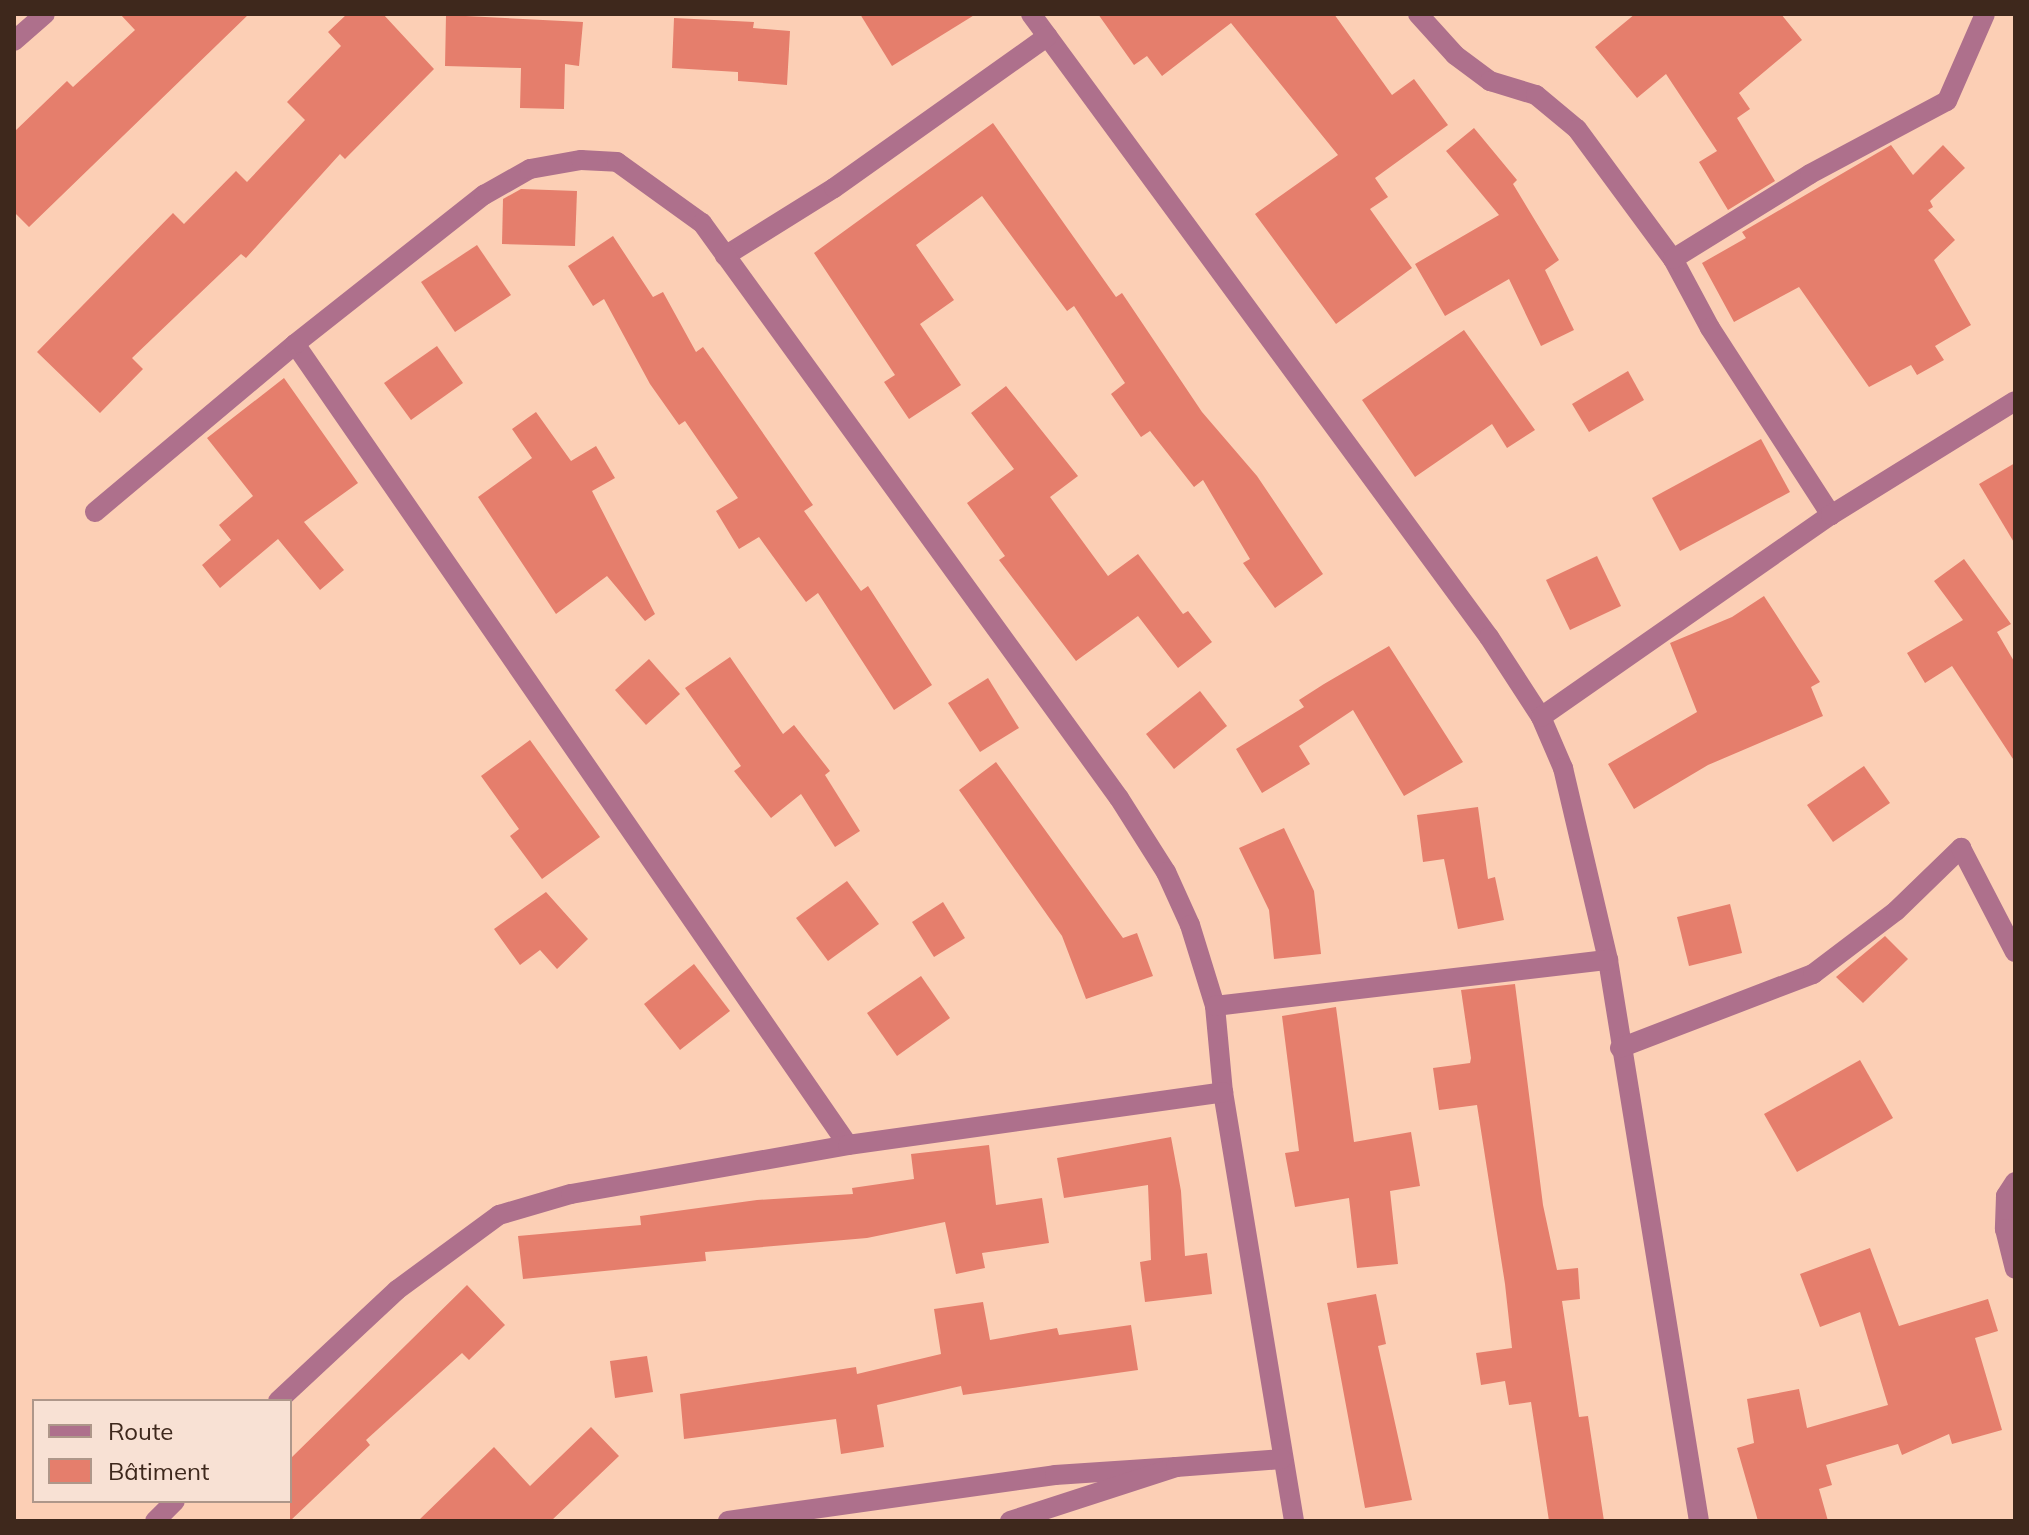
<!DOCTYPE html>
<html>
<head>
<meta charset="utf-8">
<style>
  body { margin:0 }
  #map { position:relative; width:2029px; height:1535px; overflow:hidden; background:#fccfb5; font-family:Mulish,sans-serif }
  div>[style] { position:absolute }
  .building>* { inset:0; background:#e57e6c }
  .minor>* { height:20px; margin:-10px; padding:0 10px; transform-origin:10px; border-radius:10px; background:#ae708c }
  span { translate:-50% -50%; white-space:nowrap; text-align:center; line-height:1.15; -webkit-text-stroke:6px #f8e1d4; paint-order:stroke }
  .frame { position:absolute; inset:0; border:16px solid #3e281c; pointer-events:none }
  .legend { position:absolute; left:32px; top:1399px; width:260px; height:104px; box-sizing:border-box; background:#f8e1d4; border:2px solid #ae978a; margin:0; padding:10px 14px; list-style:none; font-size:24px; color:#3e281c }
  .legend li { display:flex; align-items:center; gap:16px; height:40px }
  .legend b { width:40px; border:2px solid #ae978a }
</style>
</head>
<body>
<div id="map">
  <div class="building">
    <div style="clip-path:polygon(120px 14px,249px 14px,29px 227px,14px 212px,14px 132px,67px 81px,73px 87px,135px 30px)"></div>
    <div style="clip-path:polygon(347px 14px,383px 14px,434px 69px,345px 159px,340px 154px,246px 258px,241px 254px,132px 358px,143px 369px,100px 413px,37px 352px,173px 213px,184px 224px,236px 171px,247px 182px,305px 120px,287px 102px,341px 46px,328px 32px)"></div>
    <div style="clip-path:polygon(860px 14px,976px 14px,892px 66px)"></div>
    <div style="clip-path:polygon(1098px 14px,1334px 14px,1392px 95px,1414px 79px,1448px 125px,1375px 178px,1388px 197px,1370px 209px,1412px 268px,1336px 324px,1255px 214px,1338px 155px,1231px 23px,1162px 76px,1147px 56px,1134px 65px)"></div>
    <div style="clip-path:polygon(1635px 14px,1781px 14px,1802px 40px,1739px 93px,1750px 109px,1737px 118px,1775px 181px,1728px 210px,1699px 162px,1717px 151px,1666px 74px,1637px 98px,1595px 47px)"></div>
    <div style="clip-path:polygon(446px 15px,583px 22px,579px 66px,565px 64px,564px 109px,520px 108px,521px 68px,445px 66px)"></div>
    <div style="clip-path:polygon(674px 18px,754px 22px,753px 28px,790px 31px,787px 85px,738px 81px,738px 72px,672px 68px)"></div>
    <div style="clip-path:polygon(993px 123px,1116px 297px,1122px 293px,1202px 412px,1257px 476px,1323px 574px,1275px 608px,1243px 563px,1250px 559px,1203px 480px,1194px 487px,1150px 431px,1141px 437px,1111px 394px,1125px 383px,1074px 306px,1067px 311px,982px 196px,916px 245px,954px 300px,920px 324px,961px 385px,909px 419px,884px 382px,895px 375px,814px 253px)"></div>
    <div style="clip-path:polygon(1474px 128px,1517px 180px,1513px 184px,1559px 260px,1545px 270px,1574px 330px,1541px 346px,1509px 279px,1445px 316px,1415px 264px,1499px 215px,1446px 151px)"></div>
    <div style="clip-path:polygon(1891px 145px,1913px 175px,1943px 145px,1965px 168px,1930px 201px,1933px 207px,1928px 210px,1955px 240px,1934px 260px,1971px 325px,1935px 346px,1944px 360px,1917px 375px,1911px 365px,1869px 387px,1799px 287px,1734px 322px,1702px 263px,1746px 238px,1742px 232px)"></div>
    <div style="clip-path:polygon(521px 189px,577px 191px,575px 246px,502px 244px,503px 199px)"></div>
    <div style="clip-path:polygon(613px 236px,653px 297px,663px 292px,696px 352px,703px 347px,813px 505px,804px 511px,861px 591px,868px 586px,932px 685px,894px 710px,818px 593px,806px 602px,759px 537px,739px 549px,716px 511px,738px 498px,685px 421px,679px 425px,650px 384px,604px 299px,593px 306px,568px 266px)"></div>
    <div style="clip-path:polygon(477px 245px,511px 295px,455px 332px,421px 282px)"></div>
    <div style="clip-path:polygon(1464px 330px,1535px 430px,1507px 448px,1492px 424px,1415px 477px,1362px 400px)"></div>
    <div style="clip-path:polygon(437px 346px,463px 383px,411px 420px,384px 383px)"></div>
    <div style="clip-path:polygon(1628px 371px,1644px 400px,1589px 432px,1572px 404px)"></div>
    <div style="clip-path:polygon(284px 378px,358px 483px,304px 522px,344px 570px,320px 590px,278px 539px,220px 588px,202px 565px,231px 540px,219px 525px,253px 496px,207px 438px)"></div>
    <div style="clip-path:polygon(1006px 386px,1078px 476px,1050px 497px,1108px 576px,1138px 554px,1183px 614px,1188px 611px,1212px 642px,1178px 668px,1138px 616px,1076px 661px,999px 560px,1005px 556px,967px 503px,1014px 469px,971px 413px)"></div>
    <div style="clip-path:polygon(536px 412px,571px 461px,596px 446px,615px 478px,592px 491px,655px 614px,645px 621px,607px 576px,556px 614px,478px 497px,532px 458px,512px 429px)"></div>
    <div style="clip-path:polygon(1761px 439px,1790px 492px,1680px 551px,1652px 498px)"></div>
    <div style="clip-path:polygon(2015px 463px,2015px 544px,1979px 484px)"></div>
    <div style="clip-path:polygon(1597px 556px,1621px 606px,1570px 630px,1546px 580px)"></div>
    <div style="clip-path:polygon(1964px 559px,2011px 624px,1997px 632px,2015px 663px,2015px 762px,1952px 666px,1925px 683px,1907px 653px,1963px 620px,1934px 581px)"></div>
    <div style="clip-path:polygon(1764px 596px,1820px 682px,1811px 687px,1823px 716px,1708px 765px,1634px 809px,1608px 764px,1697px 712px,1670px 643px,1732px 617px)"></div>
    <div style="clip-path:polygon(1389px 646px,1463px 762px,1404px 796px,1353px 710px,1299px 746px,1310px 764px,1262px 793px,1236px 749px,1304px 707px,1299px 700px,1324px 684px)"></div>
    <div style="clip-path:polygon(730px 657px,783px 734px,794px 725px,830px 771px,825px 775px,860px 831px,835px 847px,801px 794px,771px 818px,734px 771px,741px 766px,685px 688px)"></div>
    <div style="clip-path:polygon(649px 659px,680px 694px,646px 725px,615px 690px)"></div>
    <div style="clip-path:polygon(988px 678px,1019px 728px,980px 752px,948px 703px)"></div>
    <div style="clip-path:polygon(1200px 691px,1227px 726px,1174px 769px,1146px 734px)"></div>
    <div style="clip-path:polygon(530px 740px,600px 837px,542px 879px,510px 836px,519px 829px,481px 776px)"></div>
    <div style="clip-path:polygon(996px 762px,1123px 938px,1137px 933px,1153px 976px,1086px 999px,1062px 936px,959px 790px)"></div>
    <div style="clip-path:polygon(1864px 766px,1890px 803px,1833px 842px,1807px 805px)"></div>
    <div style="clip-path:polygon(1478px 807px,1488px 879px,1495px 877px,1504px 920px,1458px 929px,1444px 859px,1423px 862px,1417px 815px)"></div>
    <div style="clip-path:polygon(1284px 828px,1314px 891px,1321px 954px,1274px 959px,1269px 910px,1239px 848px)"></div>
    <div style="clip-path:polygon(847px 881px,879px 924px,828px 961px,796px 918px)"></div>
    <div style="clip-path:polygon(546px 892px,588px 939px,557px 969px,540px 950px,520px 965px,494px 929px)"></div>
    <div style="clip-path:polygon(943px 902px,965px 938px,934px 957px,912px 922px)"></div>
    <div style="clip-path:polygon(1730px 904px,1742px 953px,1689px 966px,1677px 917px)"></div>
    <div style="clip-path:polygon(1885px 936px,1908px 959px,1863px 1003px,1836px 977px)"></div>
    <div style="clip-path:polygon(694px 964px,730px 1011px,680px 1050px,644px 1004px)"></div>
    <div style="clip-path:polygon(921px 976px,950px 1018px,897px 1056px,867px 1013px)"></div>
    <div style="clip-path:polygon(1515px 984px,1543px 1205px,1557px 1270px,1578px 1268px,1580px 1299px,1562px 1301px,1579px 1417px,1588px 1416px,1604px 1521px,1549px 1521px,1531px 1402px,1509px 1405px,1505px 1381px,1481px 1385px,1476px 1353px,1512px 1348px,1505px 1284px,1477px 1105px,1439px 1110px,1433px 1068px,1470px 1063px,1471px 1058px,1461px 990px)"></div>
    <div style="clip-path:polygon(1336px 1007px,1354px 1142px,1411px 1132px,1420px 1186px,1390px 1191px,1398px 1264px,1357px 1268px,1349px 1198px,1295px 1207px,1285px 1153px,1299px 1151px,1282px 1016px)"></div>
    <div style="clip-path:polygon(1860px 1060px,1893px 1118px,1797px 1172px,1764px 1114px)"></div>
    <div style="clip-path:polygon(1171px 1137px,1181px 1191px,1185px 1256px,1207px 1253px,1212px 1294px,1145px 1302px,1140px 1262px,1151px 1260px,1148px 1185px,1064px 1198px,1057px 1158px)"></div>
    <div style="clip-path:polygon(989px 1145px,996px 1205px,1042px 1198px,1049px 1243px,982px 1253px,985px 1268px,956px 1274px,945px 1222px,867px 1238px,705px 1252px,706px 1261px,523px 1279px,518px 1236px,641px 1225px,640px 1216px,757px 1200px,853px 1194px,852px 1188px,914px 1179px,911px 1154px)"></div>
    <div style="clip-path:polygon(1870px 1248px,1899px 1326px,1988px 1299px,1998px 1331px,1975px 1338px,2002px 1430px,1952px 1444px,1949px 1434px,1902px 1455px,1898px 1444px,1826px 1465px,1832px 1485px,1819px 1489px,1828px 1521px,1758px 1521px,1737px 1448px,1754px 1443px,1747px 1399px,1799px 1389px,1807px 1428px,1888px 1405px,1860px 1312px,1820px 1327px,1800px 1274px)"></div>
    <div style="clip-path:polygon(467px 1285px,505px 1325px,469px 1360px,462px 1353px,366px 1440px,370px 1445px,290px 1521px,290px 1459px)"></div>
    <div style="clip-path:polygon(1376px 1294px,1386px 1344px,1378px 1346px,1412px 1500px,1365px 1508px,1327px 1303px)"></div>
    <div style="clip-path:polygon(983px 1302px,990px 1340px,1057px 1328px,1059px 1335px,1131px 1325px,1138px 1370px,963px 1395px,961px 1386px,877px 1405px,884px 1447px,841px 1454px,836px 1419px,684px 1439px,680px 1394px,856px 1367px,857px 1374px,941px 1354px,934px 1309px)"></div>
    <div style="clip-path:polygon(647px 1356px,653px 1392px,615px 1398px,610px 1361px)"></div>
    <div style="clip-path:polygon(591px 1427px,619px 1456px,551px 1521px,418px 1521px,494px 1447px,530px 1486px)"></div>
  </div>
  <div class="minor">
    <div style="left:1031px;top:14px;width:773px;rotate:53.68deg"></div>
    <div style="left:1489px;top:637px;width:95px;rotate:57deg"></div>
    <div style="left:1541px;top:717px;width:56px;rotate:66.7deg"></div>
    <div style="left:1563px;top:768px;width:197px;rotate:76.8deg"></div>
    <div style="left:1608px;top:960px;width:568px;rotate:80.79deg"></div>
    <div style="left:1418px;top:14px;width:55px;rotate:47.9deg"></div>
    <div style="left:1455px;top:55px;width:44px;rotate:36.6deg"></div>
    <div style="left:1490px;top:81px;width:48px;rotate:16.9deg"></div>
    <div style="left:1536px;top:95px;width:53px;rotate:39.7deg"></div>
    <div style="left:1577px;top:129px;width:162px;rotate:53.6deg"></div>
    <div style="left:1673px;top:259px;width:78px;rotate:61.8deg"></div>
    <div style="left:1710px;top:328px;width:223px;rotate:57.1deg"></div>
    <div style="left:14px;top:41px;width:41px;rotate:-41.1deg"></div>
    <div style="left:725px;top:256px;width:128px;rotate:-32deg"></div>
    <div style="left:834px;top:188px;width:262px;rotate:-35.4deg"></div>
    <div style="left:1673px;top:259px;width:161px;rotate:-31.8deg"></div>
    <div style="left:1810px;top:174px;width:155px;rotate:-28.1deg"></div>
    <div style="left:1947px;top:101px;width:95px;rotate:-66.4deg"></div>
    <div style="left:295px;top:344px;width:973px;rotate:55.38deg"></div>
    <div style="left:95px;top:512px;width:261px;rotate:-40deg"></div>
    <div style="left:295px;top:344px;width:241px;rotate:-38.3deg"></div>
    <div style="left:484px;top:195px;width:53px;rotate:-29.5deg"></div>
    <div style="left:530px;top:169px;width:52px;rotate:-10deg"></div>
    <div style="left:581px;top:160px;width:36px;rotate:3deg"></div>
    <div style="left:617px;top:162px;width:105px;rotate:35.7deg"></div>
    <div style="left:702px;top:223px;width:710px;rotate:54.05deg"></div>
    <div style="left:1119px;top:798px;width:88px;rotate:57.6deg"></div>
    <div style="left:1166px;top:872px;width:58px;rotate:65.6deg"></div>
    <div style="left:1190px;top:925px;width:85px;rotate:72.8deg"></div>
    <div style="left:1215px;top:1006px;width:86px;rotate:84.7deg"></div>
    <div style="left:1223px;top:1092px;width:435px;rotate:80.6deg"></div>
    <div style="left:1541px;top:717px;width:353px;rotate:-34.9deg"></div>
    <div style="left:1831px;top:515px;width:216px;rotate:-31.8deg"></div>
    <div style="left:1215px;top:1006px;width:396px;rotate:-6.7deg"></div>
    <div style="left:1620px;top:1048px;width:207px;rotate:-21deg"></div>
    <div style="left:1813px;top:974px;width:104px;rotate:-37.2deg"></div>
    <div style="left:1896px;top:911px;width:91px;rotate:-44.1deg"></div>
    <div style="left:1961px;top:848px;width:117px;rotate:62.6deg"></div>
    <div style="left:2015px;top:1182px;width:17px;rotate:123deg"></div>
    <div style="left:2006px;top:1196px;width:33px;rotate:92deg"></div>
    <div style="left:2005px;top:1229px;width:41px;rotate:76deg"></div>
    <div style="left:278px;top:1401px;width:163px;rotate:-43deg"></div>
    <div style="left:397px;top:1290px;width:127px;rotate:-36.3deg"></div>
    <div style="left:499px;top:1215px;width:75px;rotate:-16.3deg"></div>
    <div style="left:571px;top:1194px;width:281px;rotate:-10deg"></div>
    <div style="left:848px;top:1145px;width:379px;rotate:-8deg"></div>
    <div style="left:155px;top:1521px;width:28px;rotate:-45deg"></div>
    <div style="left:728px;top:1521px;width:330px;rotate:-8deg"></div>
    <div style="left:1055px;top:1475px;width:121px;rotate:-3.8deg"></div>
    <div style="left:1010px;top:1521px;width:175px;rotate:-18deg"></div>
    <div style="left:1176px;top:1467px;width:106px;rotate:-4.3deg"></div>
  </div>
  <div class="frame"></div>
  <ul class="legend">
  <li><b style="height:10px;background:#ae708c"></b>Route</li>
  <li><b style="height:22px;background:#e57e6c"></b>Bâtiment</li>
  </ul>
</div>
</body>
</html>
